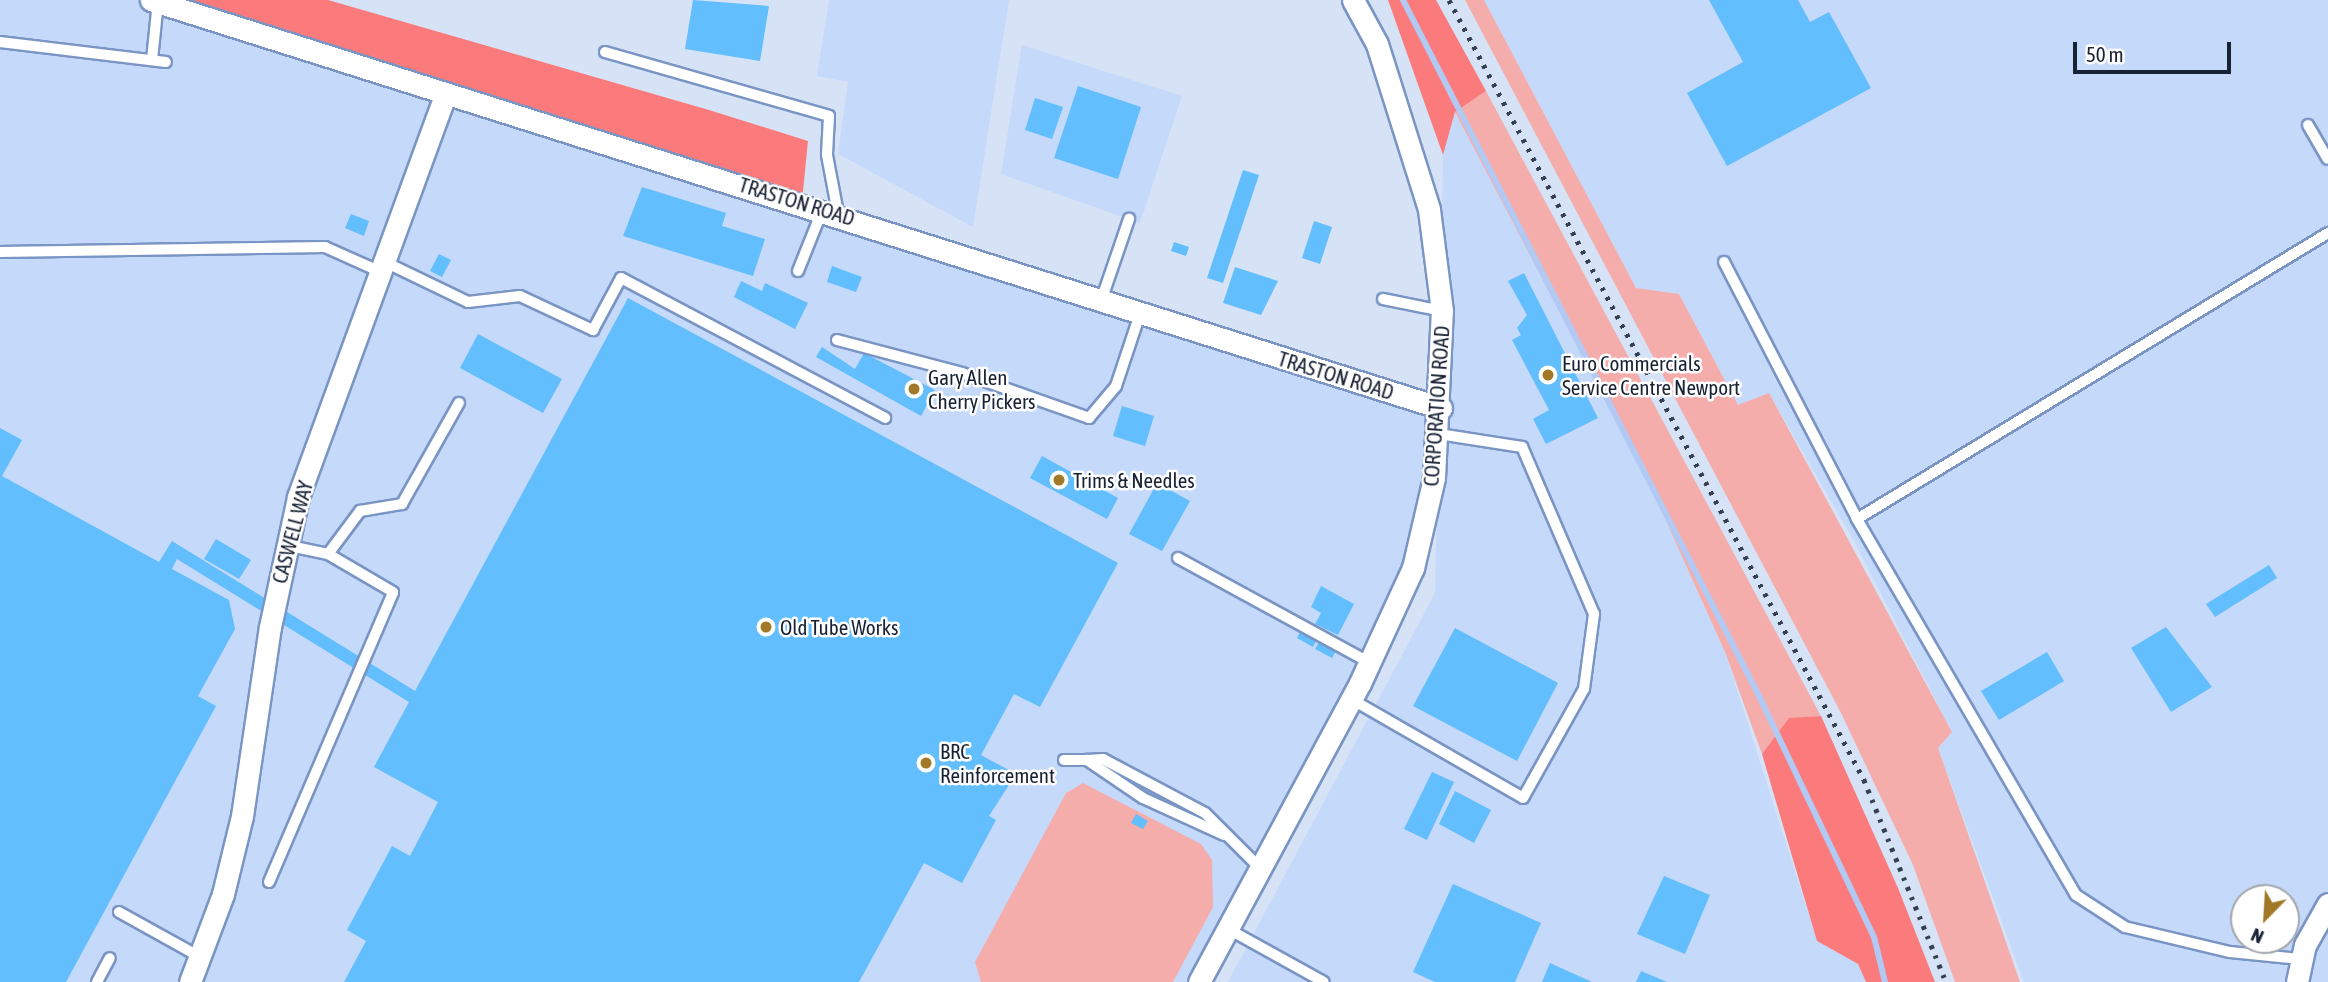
<!DOCTYPE html>
<html>
<head>
<meta charset="utf-8">
<style>
  body { margin:0 }
  #map { position:relative; width:2328px; height:982px; overflow:hidden; background:#d6e2f6; font-family:"Asap Condensed",sans-serif }
  div>[style] { position:absolute }
  .built>* { inset:0; background:#c5d9fa }
  .green>* { inset:0; background:#f5adac }
  .forest>* { inset:0; background:#fb7b7d }
  .stream>* { height:6px; margin:-3px; padding:0 3px; transform-origin:3px; border-radius:3px; background:#b2caf3 }
  .building>* { inset:0; background:#62befc }
  .roads { filter:drop-shadow(2px 0 #7a95c4) drop-shadow(-2px 0 #7a95c4) drop-shadow(0 2px #7a95c4) drop-shadow(0 -2px #7a95c4) }
  .service>* { height:10px; margin:-5px; padding:0 5px; transform-origin:5px; border-radius:5px; background:#fff }
  .minor>* { height:21px; margin:-10.5px; padding:0 10.5px; transform-origin:10.5px; border-radius:10.5px; background:#fff }
  .rail>* { height:5px; margin-top:-2.5px; transform-origin:0; background:repeating-linear-gradient(90deg,#353f52 0 3.5px,transparent 0 10.5px) }
  .dots>* { width:19px; height:19px; translate:-50% -50%; box-sizing:border-box; border:4px solid #fff; border-radius:50% }
  span { translate:-50% -50%; white-space:nowrap; text-align:center; line-height:1.15; -webkit-text-stroke:5px #fff; paint-order:stroke }
  .street-label { font-size:21px; color:#182235 }
  .poi-label { font-size:21px; color:#182235 }
  .left { translate:0 -50%; text-align:left }
  .north { position:absolute; left:2230px; top:884px; width:70px; height:70px; box-sizing:border-box; background:#fff; border:2px solid #a3a7ae; border-radius:50%; rotate:204deg; font-size:19px; font-weight:700; line-height:28px; text-align:center; color:#182235 }
  .north::after { content:''; display:block; margin:auto; width:24px; height:32px; background:#a07826; clip-path:polygon(50% 0,100% 100%,50% 72%,0 100%) }
  .scale { position:absolute; left:2073px; top:42px; width:158px; height:32px; box-sizing:border-box; border:4px solid #182235; border-top:0; padding-left:9px; font-size:21px; line-height:24px; white-space:nowrap; color:#182235; -webkit-text-stroke:5px #fff; paint-order:stroke }
</style>
</head>
<body>
<div id="map">
  <div class="built">
    <div style="clip-path:polygon(0 0,158px 0,1439px 406px,1443px 155px,1455px 112px,1648px 481px,1725px 652px,1817px 941px,1858px 964px,1866px 982px,1228px 982px,1435px 593px,1438px 454px,1413px 568px,1199px 982px,0 982px)"></div>
    <div style="clip-path:polygon(829px 0,1009px 0,973px 227px,838px 154px,848px 82px,817px 76px)"></div>
    <div style="clip-path:polygon(evenodd,1484px 0,2328px 0,2328px 982px,2024px 982px,1938px 748px,1952px 732px,1854px 541px,1769px 393px,1738px 405px,1679px 294px,1636px 288px,1484px 0,2244px 898px,2286px 898px,2286px 940px,2244px 940px,2244px 898px)"></div>
    <div style="clip-path:polygon(1022px 45px,1182px 96px,1140px 223px,1001px 174px)"></div>
  </div>
  <div class="green">
    <div style="clip-path:polygon(1465px 0,1484px 0,1636px 288px,1679px 294px,1738px 405px,1769px 393px,1952px 732px,1938px 748px,2020px 982px,1955px 982px,1913px 865px,1841px 713px)"></div>
    <div style="clip-path:polygon(1486px 91px,1821px 716px,1789px 719px,1762px 754px,1725px 652px,1648px 481px,1455px 112px)"></div>
    <div style="clip-path:polygon(1083px 783px,1201px 844px,1212px 860px,1213px 907px,1173px 982px,981px 982px,975px 962px,1066px 793px)"></div>
  </div>
  <div class="forest">
    <div style="clip-path:polygon(158px 0,328px 0,709px 110px,808px 141px,802px 201px)"></div>
    <div style="clip-path:polygon(1388px 0,1436px 0,1486px 91px,1455px 112px,1443px 155px)"></div>
    <div style="clip-path:polygon(1821px 716px,1898px 888px,1935px 982px,1866px 982px,1858px 964px,1817px 941px,1762px 754px,1789px 718px)"></div>
  </div>
  <div class="stream">
    <div style="left:1403px;top:0;width:784px;rotate:62.91deg"></div>
    <div style="left:1760px;top:698px;width:265px;rotate:64.5deg"></div>
    <div style="left:1874px;top:937px;width:46px;rotate:76.3deg"></div>
  </div>
  <div class="building">
    <div style="clip-path:polygon(693px 0,769px 6px,760px 61px,685px 49px)"></div>
    <div style="clip-path:polygon(1709px 0,1798px 0,1810px 22px,1829px 12px,1871px 88px,1727px 166px,1687px 93px,1743px 62px)"></div>
    <div style="clip-path:polygon(1078px 86px,1141px 107px,1118px 179px,1054px 158px)"></div>
    <div style="clip-path:polygon(1035px 98px,1063px 107px,1052px 139px,1025px 130px)"></div>
    <div style="clip-path:polygon(1243px 170px,1259px 175px,1223px 283px,1207px 278px)"></div>
    <div style="clip-path:polygon(642px 187px,726px 213px,722px 226px,765px 239px,753px 276px,623px 236px)"></div>
    <div style="clip-path:polygon(351px 214px,369px 221px,364px 236px,345px 228px)"></div>
    <div style="clip-path:polygon(1314px 221px,1332px 227px,1320px 264px,1302px 258px)"></div>
    <div style="clip-path:polygon(1174px 242px,1189px 247px,1186px 256px,1171px 251px)"></div>
    <div style="clip-path:polygon(439px 254px,451px 260px,442px 277px,430px 271px)"></div>
    <div style="clip-path:polygon(832px 266px,862px 277px,856px 292px,827px 282px)"></div>
    <div style="clip-path:polygon(1235px 267px,1278px 281px,1261px 315px,1223px 303px)"></div>
    <div style="clip-path:polygon(1524px 273px,1598px 418px,1546px 444px,1533px 419px,1549px 410px,1512px 340px,1521px 335px,1517px 328px,1527px 315px,1508px 281px)"></div>
    <div style="clip-path:polygon(741px 281px,762px 291px,765px 283px,808px 303px,795px 329px,734px 297px)"></div>
    <div style="clip-path:polygon(628px 298px,1118px 563px,1040px 707px,1014px 694px,981px 755px,1016px 774px,989px 816px,996px 820px,962px 883px,924px 863px,859px 982px,344px 982px,366px 941px,347px 930px,392px 846px,410px 856px,438px 802px,374px 767px,409px 702px,177px 559px,172px 569px,229px 600px,235px 629px,198px 696px,216px 706px,66px 982px,0 982px,0 428px,22px 440px,2px 476px,159px 562px,172px 541px,415px 691px)"></div>
    <div style="clip-path:polygon(478px 334px,562px 379px,543px 413px,460px 368px)"></div>
    <div style="clip-path:polygon(822px 347px,855px 369px,864px 353px,935px 390px,921px 416px,816px 357px)"></div>
    <div style="clip-path:polygon(1122px 406px,1154px 416px,1145px 446px,1113px 436px)"></div>
    <div style="clip-path:polygon(1042px 456px,1118px 498px,1107px 519px,1030px 478px)"></div>
    <div style="clip-path:polygon(1157px 483px,1190px 501px,1162px 551px,1129px 534px)"></div>
    <div style="clip-path:polygon(216px 539px,251px 560px,239px 579px,204px 559px)"></div>
    <div style="clip-path:polygon(2269px 565px,2277px 578px,2215px 617px,2206px 604px)"></div>
    <div style="clip-path:polygon(1321px 586px,1354px 604px,1338px 635px,1315px 624px,1321px 613px,1311px 607px)"></div>
    <div style="clip-path:polygon(2166px 627px,2212px 687px,2171px 712px,2131px 648px)"></div>
    <div style="clip-path:polygon(1455px 628px,1558px 683px,1517px 761px,1413px 706px)"></div>
    <div style="clip-path:polygon(1300px 632px,1316px 641px,1313px 647px,1297px 638px)"></div>
    <div style="clip-path:polygon(1319px 642px,1336px 651px,1332px 658px,1315px 649px)"></div>
    <div style="clip-path:polygon(2047px 652px,2064px 681px,1999px 720px,1981px 691px)"></div>
    <div style="clip-path:polygon(1432px 772px,1454px 782px,1427px 840px,1404px 829px)"></div>
    <div style="clip-path:polygon(1455px 791px,1491px 810px,1474px 843px,1439px 824px)"></div>
    <div style="clip-path:polygon(1136px 814px,1148px 821px,1143px 829px,1131px 823px)"></div>
    <div style="clip-path:polygon(1664px 876px,1710px 895px,1685px 954px,1637px 934px)"></div>
    <div style="clip-path:polygon(1453px 884px,1541px 923px,1515px 982px,1435px 982px,1413px 972px)"></div>
    <div style="clip-path:polygon(1550px 963px,1592px 982px,1542px 982px)"></div>
    <div style="clip-path:polygon(1641px 971px,1667px 982px,1636px 982px)"></div>
  </div>
  <div class="roads">
    <div class="service">
      <div style="left:0;top:42px;width:167px;rotate:6.9deg"></div>
      <div style="left:605px;top:52px;width:233px;rotate:15.9deg"></div>
      <div style="left:829px;top:116px;width:39px;rotate:93deg"></div>
      <div style="left:827px;top:155px;width:59px;rotate:79.3deg"></div>
      <div style="left:152px;top:60px;width:59px;rotate:-84.2deg"></div>
      <div style="left:2308px;top:125px;width:39px;rotate:60deg"></div>
      <div style="left:0;top:252px;width:325px;rotate:-0.9deg"></div>
      <div style="left:325px;top:247px;width:61px;rotate:24.1deg"></div>
      <div style="left:385px;top:262px;width:92px;rotate:25.7deg"></div>
      <div style="left:468px;top:302px;width:52px;rotate:-6.6deg"></div>
      <div style="left:520px;top:296px;width:81px;rotate:25deg"></div>
      <div style="left:593px;top:330px;width:59px;rotate:-61.7deg"></div>
      <div style="left:621px;top:278px;width:299px;rotate:27.9deg"></div>
      <div style="left:1724px;top:262px;width:289px;rotate:62.6deg"></div>
      <div style="left:1857px;top:519px;width:435px;rotate:59.8deg"></div>
      <div style="left:2076px;top:895px;width:59px;rotate:33.1deg"></div>
      <div style="left:2125px;top:927px;width:108px;rotate:13.4deg"></div>
      <div style="left:2230px;top:952px;width:70px;rotate:5.7deg"></div>
      <div style="left:798px;top:271px;width:65px;rotate:-68.2deg"></div>
      <div style="left:1383px;top:299px;width:60px;rotate:11.5deg"></div>
      <div style="left:1101px;top:301px;width:87px;rotate:-71.1deg"></div>
      <div style="left:837px;top:340px;width:129px;rotate:14.8deg"></div>
      <div style="left:962px;top:373px;width:135px;rotate:19.5deg"></div>
      <div style="left:1089px;top:418px;width:42px;rotate:-49.8deg"></div>
      <div style="left:1116px;top:386px;width:76px;rotate:-71.6deg"></div>
      <div style="left:1857px;top:519px;width:551px;rotate:-31.27deg"></div>
      <div style="left:285px;top:545px;width:44px;rotate:11.8deg"></div>
      <div style="left:328px;top:554px;width:54px;rotate:-53.3deg"></div>
      <div style="left:360px;top:511px;width:43px;rotate:-9.5deg"></div>
      <div style="left:402px;top:504px;width:116px;rotate:-60.6deg"></div>
      <div style="left:1178px;top:558px;width:217px;rotate:28.6deg"></div>
      <div style="left:1351px;top:699px;width:198px;rotate:29.9deg"></div>
      <div style="left:1523px;top:798px;width:125px;rotate:-60.8deg"></div>
      <div style="left:1584px;top:689px;width:76px;rotate:-82.4deg"></div>
      <div style="left:1594px;top:614px;width:182px;rotate:-113.3deg"></div>
      <div style="left:1522px;top:447px;width:84px;rotate:-171.1deg"></div>
      <div style="left:1064px;top:760px;width:23px"></div>
      <div style="left:1224px;top:835px;width:89px;rotate:-155.4deg"></div>
      <div style="left:1143px;top:798px;width:68px;rotate:-145.8deg"></div>
      <div style="left:1087px;top:760px;width:16px;rotate:-4deg"></div>
      <div style="left:1103px;top:759px;width:115px;rotate:27.9deg"></div>
      <div style="left:1205px;top:813px;width:79px;rotate:45deg"></div>
      <div style="left:269px;top:882px;width:315px;rotate:-66.8deg"></div>
      <div style="left:393px;top:592px;width:75px;rotate:-149.7deg"></div>
      <div style="left:119px;top:912px;width:93px;rotate:29.1deg"></div>
      <div style="left:1230px;top:930px;width:107px;rotate:29deg"></div>
      <div style="left:97px;top:982px;width:27px;rotate:-62deg"></div>
    </div>
    <div class="minor">
      <div style="left:151px;top:0;width:1353px;rotate:17.55deg"></div>
      <div style="left:190px;top:982px;width:94px;rotate:-69.4deg"></div>
      <div style="left:223px;top:894px;width:80px;rotate:-76.3deg"></div>
      <div style="left:242px;top:816px;width:191px;rotate:-81.6deg"></div>
      <div style="left:270px;top:627px;width:133px;rotate:-77.8deg"></div>
      <div style="left:298px;top:497px;width:428px;rotate:-69.9deg"></div>
      <div style="left:1199px;top:982px;width:340px;rotate:-61.7deg"></div>
      <div style="left:1360px;top:683px;width:127px;rotate:-65.3deg"></div>
      <div style="left:1413px;top:568px;width:92px;rotate:-76.9deg"></div>
      <div style="left:1434px;top:478px;width:167px;rotate:-87.3deg"></div>
      <div style="left:1442px;top:311px;width:103px;rotate:-97.3deg"></div>
      <div style="left:1429px;top:209px;width:173px;rotate:-107.5deg"></div>
      <div style="left:1377px;top:44px;width:50px;rotate:-118.6deg"></div>
      <div style="left:2297px;top:982px;width:38px;rotate:-78deg"></div>
      <div style="left:2305px;top:945px;width:47px;rotate:-60.7deg"></div>
    </div>
  </div>
  <div class="rail">
    <div style="left:1449px;top:0;width:884px;rotate:61.98deg"></div>
    <div style="left:1864px;top:780px;width:218px;rotate:67.9deg"></div>
  </div>
  <div class="dots">
    <div style="left:1548px;top:375px;background:#a07826"></div>
    <div style="left:914px;top:389px;background:#a07826"></div>
    <div style="left:1059px;top:480px;background:#a07826"></div>
    <div style="left:766px;top:627px;background:#a07826"></div>
    <div style="left:926px;top:763px;background:#a07826"></div>
  </div>
  <div class="street-label">
    <span style="left:797px;top:201px;rotate:17deg">TRASTON ROAD</span>
    <span style="left:1336px;top:375px;rotate:17deg">TRASTON ROAD</span>
    <span style="left:1436px;top:406px;rotate:-86deg">CORPORATION ROAD</span>
    <span style="left:292px;top:532px;rotate:-75deg">CASWELL WAY</span>
  </div>
  <div class="poi-label">
    <span class="left" style="left:1562px;top:375px">Euro Commercials<br>Service Centre Newport</span>
    <span class="left" style="left:928px;top:389px">Gary Allen<br>Cherry Pickers</span>
    <span class="left" style="left:1073px;top:480px">Trims &amp; Needles</span>
    <span class="left" style="left:780px;top:627px">Old Tube Works</span>
    <span class="left" style="left:940px;top:763px">BRC<br>Reinforcement</span>
  </div>
  <div class="north">N</div>
  <div class="scale">50 m</div>
</div>
</body>
</html>
